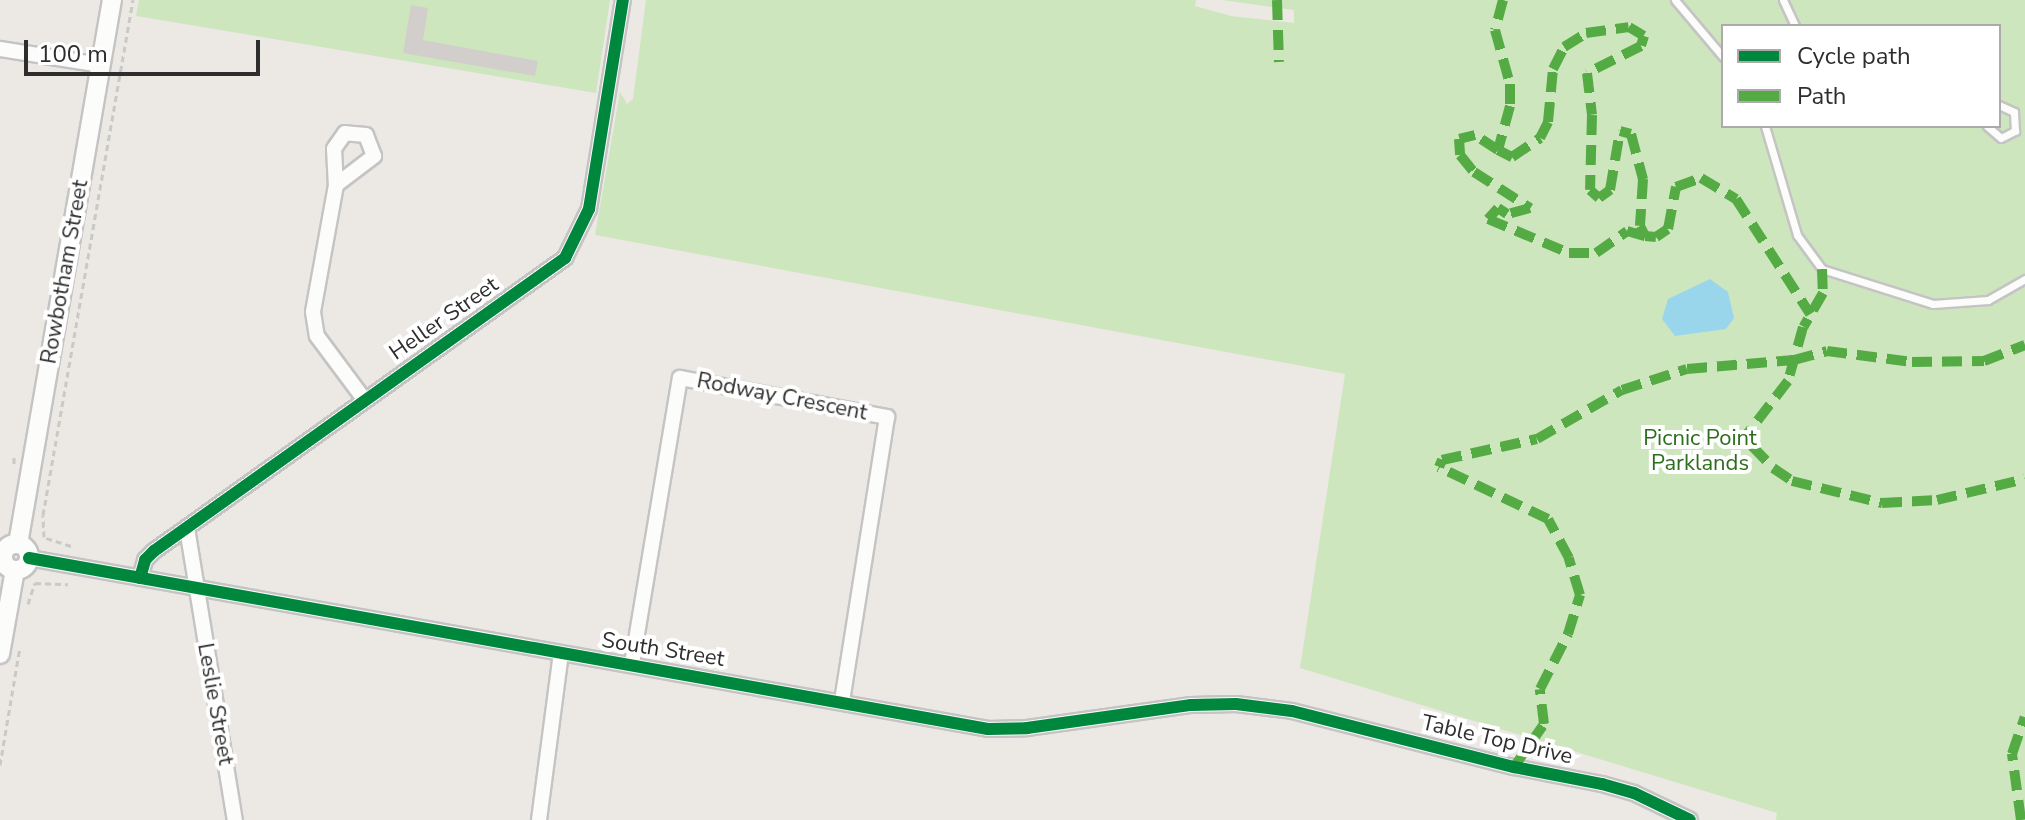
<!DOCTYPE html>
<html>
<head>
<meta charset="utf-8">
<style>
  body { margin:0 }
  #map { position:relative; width:2025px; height:820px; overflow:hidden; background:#ece8e4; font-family:"Nunito Sans",sans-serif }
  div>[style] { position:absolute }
  .green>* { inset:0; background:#cee6be }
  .water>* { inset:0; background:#99d6ec }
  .building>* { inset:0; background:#d1cecb }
  .path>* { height:3px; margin-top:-1.5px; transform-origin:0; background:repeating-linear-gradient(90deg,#c9c9c8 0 6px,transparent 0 10px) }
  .roads { filter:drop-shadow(2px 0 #c5c4c5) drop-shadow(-2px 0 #c5c4c5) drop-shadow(0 2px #c5c4c5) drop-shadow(0 -2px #c5c4c5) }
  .lane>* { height:7px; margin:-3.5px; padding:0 3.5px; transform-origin:3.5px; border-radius:3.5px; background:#fcfcfb }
  .street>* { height:14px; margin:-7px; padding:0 7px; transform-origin:7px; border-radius:7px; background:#fcfcfb }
  .secondary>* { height:18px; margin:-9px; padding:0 9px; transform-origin:9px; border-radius:9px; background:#fcfcfb }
  .secondary>.ring { margin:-9px; padding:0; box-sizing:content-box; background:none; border:18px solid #fcfcfb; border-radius:50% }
  .quiet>* { height:10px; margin-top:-5px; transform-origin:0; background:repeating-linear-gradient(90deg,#54ab44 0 20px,transparent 0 30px) }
  .cycleway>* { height:12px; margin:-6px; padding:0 6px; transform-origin:6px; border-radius:6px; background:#00873e }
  span { translate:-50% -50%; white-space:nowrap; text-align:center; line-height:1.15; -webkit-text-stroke:8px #fff; paint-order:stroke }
  .street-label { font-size:22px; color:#2e2e2e }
  .park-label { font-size:22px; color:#2c6e1b }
  .legend { position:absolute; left:1721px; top:24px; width:280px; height:104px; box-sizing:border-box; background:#fff; border:2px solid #ababab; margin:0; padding:10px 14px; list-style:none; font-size:24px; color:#2e2e2e }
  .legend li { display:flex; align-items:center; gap:16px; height:40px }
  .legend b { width:40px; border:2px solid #ababab }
  .scale { position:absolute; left:24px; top:40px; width:236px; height:36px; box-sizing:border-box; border:4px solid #2e2e2e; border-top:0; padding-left:10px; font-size:24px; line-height:28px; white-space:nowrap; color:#2e2e2e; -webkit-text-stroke:6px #fff; paint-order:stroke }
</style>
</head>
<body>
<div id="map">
  <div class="green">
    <div style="clip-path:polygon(139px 0,610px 0,596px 93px,136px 16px)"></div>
    <div style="clip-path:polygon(evenodd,646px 0,1196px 0,1195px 6px,1231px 16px,1294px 23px,1294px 10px,1222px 0,2025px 0,2025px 820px,1776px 820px,1777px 813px,1300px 668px,1345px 374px,595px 235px,620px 92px,627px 104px,633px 99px,646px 0,1723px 26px,1999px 26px,1999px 126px,1723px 126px,1723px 26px)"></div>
  </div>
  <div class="water">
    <div style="clip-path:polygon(1710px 279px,1728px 292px,1734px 318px,1726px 329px,1675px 336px,1662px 319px,1668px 299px)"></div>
  </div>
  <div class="building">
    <div style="clip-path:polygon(411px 5px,428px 8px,423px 40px,538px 61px,535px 76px,403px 53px)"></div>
  </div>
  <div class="path">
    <div style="left:14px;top:457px;width:8px;rotate:90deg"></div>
    <div style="left:71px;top:546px;width:28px;rotate:-162deg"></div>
    <div style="left:44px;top:537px;width:22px;rotate:-93deg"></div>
    <div style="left:43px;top:515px;width:523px;rotate:-80.09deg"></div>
    <div style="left:28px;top:604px;width:22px;rotate:-72deg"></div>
    <div style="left:35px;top:583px;width:33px;rotate:2deg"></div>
    <div style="left:0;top:765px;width:120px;rotate:-80.4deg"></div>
  </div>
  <div class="roads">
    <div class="lane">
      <div style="left:1675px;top:0;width:75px;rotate:49.9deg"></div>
      <div style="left:1783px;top:0;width:29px;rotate:65deg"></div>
      <div style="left:1765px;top:126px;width:114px;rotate:73.6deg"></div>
      <div style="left:1797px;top:235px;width:42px;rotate:53.7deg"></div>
      <div style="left:1822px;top:269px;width:116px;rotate:17.5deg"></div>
      <div style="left:1933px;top:304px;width:55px;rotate:-4.2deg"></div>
      <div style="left:1988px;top:300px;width:43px;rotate:-29.6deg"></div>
      <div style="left:1987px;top:126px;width:18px;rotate:41deg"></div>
      <div style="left:2001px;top:138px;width:16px;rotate:-27deg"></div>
      <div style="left:2015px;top:131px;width:19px;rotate:-93deg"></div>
      <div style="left:2014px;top:112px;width:17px;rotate:-155deg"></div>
    </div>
    <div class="street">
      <div style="left:0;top:49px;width:102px;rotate:9deg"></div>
      <div style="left:336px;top:185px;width:48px;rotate:-37.3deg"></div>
      <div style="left:374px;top:156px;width:22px;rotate:-111deg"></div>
      <div style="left:366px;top:135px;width:21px;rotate:-175deg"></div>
      <div style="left:345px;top:133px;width:19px;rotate:125deg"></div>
      <div style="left:334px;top:149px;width:36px;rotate:87deg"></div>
      <div style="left:336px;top:185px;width:129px;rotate:100.3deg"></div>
      <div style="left:313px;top:312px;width:24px;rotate:81deg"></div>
      <div style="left:317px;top:336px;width:79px;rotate:53.3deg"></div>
      <div style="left:187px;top:528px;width:296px;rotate:80.7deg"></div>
      <div style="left:29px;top:558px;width:974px;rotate:10.11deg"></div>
      <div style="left:988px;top:729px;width:39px;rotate:-1deg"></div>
      <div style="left:1027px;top:728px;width:166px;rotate:-8deg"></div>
      <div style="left:1191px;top:705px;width:45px;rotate:-1.3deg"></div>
      <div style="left:1236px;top:704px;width:56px;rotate:7.1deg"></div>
      <div style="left:1292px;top:711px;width:229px;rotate:14.2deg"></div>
      <div style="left:1514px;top:767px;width:90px;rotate:10.9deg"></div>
      <div style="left:1602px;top:784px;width:33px;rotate:16deg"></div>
      <div style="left:1634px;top:793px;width:62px;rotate:25.7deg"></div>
      <div style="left:140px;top:578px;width:19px;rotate:-74deg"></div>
      <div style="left:145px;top:560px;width:13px;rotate:-45deg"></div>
      <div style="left:154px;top:551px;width:505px;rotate:-35.48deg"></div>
      <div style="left:565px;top:258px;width:55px;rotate:-63.9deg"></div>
      <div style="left:589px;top:209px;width:212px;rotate:-80.8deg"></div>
      <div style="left:632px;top:664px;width:290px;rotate:-80.5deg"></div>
      <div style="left:680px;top:378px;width:211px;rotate:10.7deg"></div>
      <div style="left:887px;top:417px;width:288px;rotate:99deg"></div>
      <div style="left:539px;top:820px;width:167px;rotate:-82.5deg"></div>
    </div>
    <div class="secondary">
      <div style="left:18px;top:544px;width:552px;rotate:-80.2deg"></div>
      <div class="ring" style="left:3px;top:544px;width:8px;height:8px"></div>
      <div style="left:0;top:654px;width:85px;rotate:-79.9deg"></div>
    </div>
  </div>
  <div class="quiet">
    <div style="left:1277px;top:0;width:62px;rotate:88.2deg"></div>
    <div style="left:1503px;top:0;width:31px;rotate:105deg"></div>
    <div style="left:1495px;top:30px;width:56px;rotate:74.5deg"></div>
    <div style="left:1510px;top:84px;width:22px;rotate:90deg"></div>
    <div style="left:1510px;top:106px;width:46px;rotate:105.3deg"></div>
    <div style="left:1498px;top:150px;width:16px;rotate:27deg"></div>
    <div style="left:1512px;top:157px;width:34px;rotate:-34deg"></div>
    <div style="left:1540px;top:138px;width:18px;rotate:-63deg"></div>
    <div style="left:1548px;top:122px;width:53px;rotate:-84.6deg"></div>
    <div style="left:1553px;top:69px;width:25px;rotate:-63deg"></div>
    <div style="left:1564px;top:47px;width:26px;rotate:-32deg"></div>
    <div style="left:1586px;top:33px;width:43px;rotate:-7.9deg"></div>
    <div style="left:1629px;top:27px;width:17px;rotate:31deg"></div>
    <div style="left:1644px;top:36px;width:10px;rotate:107deg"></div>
    <div style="left:1641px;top:46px;width:60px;rotate:153.4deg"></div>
    <div style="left:1587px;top:73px;width:42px;rotate:83.2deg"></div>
    <div style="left:1592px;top:115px;width:75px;rotate:91.5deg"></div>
    <div style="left:1590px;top:190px;width:12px;rotate:42deg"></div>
    <div style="left:1599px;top:198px;width:14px;rotate:-36deg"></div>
    <div style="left:1610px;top:190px;width:60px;rotate:-80.4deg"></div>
    <div style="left:1620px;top:131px;width:11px;rotate:15deg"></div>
    <div style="left:1631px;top:134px;width:47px;rotate:75.1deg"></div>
    <div style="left:1643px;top:179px;width:47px;rotate:93.7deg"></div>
    <div style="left:1640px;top:226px;width:11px;rotate:63deg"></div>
    <div style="left:1645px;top:236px;width:11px;rotate:5deg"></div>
    <div style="left:1656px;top:237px;width:14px;rotate:-34deg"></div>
    <div style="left:1668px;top:229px;width:43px;rotate:-79.2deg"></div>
    <div style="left:1676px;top:187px;width:27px;rotate:-20deg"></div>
    <div style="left:1701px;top:178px;width:41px;rotate:31deg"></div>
    <div style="left:1736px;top:199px;width:137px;rotate:57.2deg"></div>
    <div style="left:1498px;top:150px;width:27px;rotate:-147deg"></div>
    <div style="left:1475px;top:135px;width:16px;rotate:166deg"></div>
    <div style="left:1459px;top:139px;width:16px;rotate:86deg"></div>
    <div style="left:1460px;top:155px;width:22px;rotate:51deg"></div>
    <div style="left:1474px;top:172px;width:67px;rotate:32.7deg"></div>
    <div style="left:1530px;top:208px;width:24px;rotate:165deg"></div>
    <div style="left:1507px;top:214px;width:11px;rotate:-146deg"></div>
    <div style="left:1498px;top:208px;width:15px;rotate:132deg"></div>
    <div style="left:1488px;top:219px;width:88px;rotate:22.8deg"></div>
    <div style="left:1569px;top:253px;width:27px"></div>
    <div style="left:1596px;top:253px;width:38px;rotate:-35deg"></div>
    <div style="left:1627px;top:231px;width:19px;rotate:16deg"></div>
    <div style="left:1822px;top:269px;width:24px;rotate:88deg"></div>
    <div style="left:1823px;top:293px;width:39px;rotate:120deg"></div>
    <div style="left:1803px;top:327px;width:56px;rotate:105.5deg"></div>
    <div style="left:1788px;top:381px;width:66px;rotate:127.6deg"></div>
    <div style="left:1748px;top:433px;width:14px;rotate:73deg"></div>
    <div style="left:1752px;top:446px;width:30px;rotate:46deg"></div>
    <div style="left:1773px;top:468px;width:23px;rotate:34deg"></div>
    <div style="left:1792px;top:481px;width:93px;rotate:13.7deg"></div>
    <div style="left:1882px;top:503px;width:55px;rotate:-3.1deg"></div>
    <div style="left:1937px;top:500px;width:90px;rotate:-13.4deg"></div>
    <div style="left:1514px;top:767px;width:52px;rotate:-55.1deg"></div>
    <div style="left:1544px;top:724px;width:35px;rotate:-97deg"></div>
    <div style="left:1540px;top:689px;width:62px;rotate:-63deg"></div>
    <div style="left:1568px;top:634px;width:41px;rotate:-72.9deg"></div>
    <div style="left:1580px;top:595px;width:39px;rotate:-107deg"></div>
    <div style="left:1569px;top:558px;width:44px;rotate:-118.3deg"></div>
    <div style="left:1548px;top:519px;width:121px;rotate:-154.5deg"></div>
    <div style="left:1439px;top:467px;width:8px;rotate:-67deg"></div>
    <div style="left:1442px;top:460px;width:97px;rotate:-12.5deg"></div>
    <div style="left:1537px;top:439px;width:98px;rotate:-30deg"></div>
    <div style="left:1622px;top:390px;width:68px;rotate:-17.9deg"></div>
    <div style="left:1687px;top:369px;width:107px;rotate:-4.8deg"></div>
    <div style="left:1794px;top:360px;width:34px;rotate:-15deg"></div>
    <div style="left:1827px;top:351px;width:86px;rotate:7.4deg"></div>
    <div style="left:1912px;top:362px;width:72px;rotate:-0.8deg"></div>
    <div style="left:1984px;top:361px;width:44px;rotate:-21.3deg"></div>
    <div style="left:2021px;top:820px;width:67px;rotate:-97.8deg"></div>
    <div style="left:2012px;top:754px;width:39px;rotate:-71deg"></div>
  </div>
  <div class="cycleway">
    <div style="left:29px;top:558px;width:974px;rotate:10.11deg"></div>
    <div style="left:988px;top:729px;width:39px;rotate:-1deg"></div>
    <div style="left:1027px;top:728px;width:166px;rotate:-8deg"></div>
    <div style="left:1191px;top:705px;width:45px;rotate:-1.3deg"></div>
    <div style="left:1236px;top:704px;width:56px;rotate:7.1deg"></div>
    <div style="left:1292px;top:711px;width:229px;rotate:14.2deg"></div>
    <div style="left:1514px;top:767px;width:90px;rotate:10.9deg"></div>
    <div style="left:1602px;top:784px;width:33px;rotate:16deg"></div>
    <div style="left:1634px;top:793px;width:62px;rotate:25.7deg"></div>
    <div style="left:140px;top:578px;width:19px;rotate:-74deg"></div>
    <div style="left:145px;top:560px;width:13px;rotate:-45deg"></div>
    <div style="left:154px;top:551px;width:505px;rotate:-35.48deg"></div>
    <div style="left:565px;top:258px;width:55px;rotate:-63.9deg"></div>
    <div style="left:589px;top:209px;width:212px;rotate:-80.8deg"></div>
  </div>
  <div class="street-label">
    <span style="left:65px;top:272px;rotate:-80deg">Rowbotham Street</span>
    <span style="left:444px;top:319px;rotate:-35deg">Heller Street</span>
    <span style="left:782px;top:397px;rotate:11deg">Rodway Crescent</span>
    <span style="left:663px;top:650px;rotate:9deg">South Street</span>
    <span style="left:215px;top:704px;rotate:80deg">Leslie Street</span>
    <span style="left:1497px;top:740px;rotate:13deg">Table Top Drive</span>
  </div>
  <div class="park-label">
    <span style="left:1700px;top:451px">Picnic Point<br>Parklands</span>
  </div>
  <ul class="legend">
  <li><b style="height:10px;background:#00873e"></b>Cycle path</li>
  <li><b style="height:10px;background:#54ab44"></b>Path</li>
  </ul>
  <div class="scale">100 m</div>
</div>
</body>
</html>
